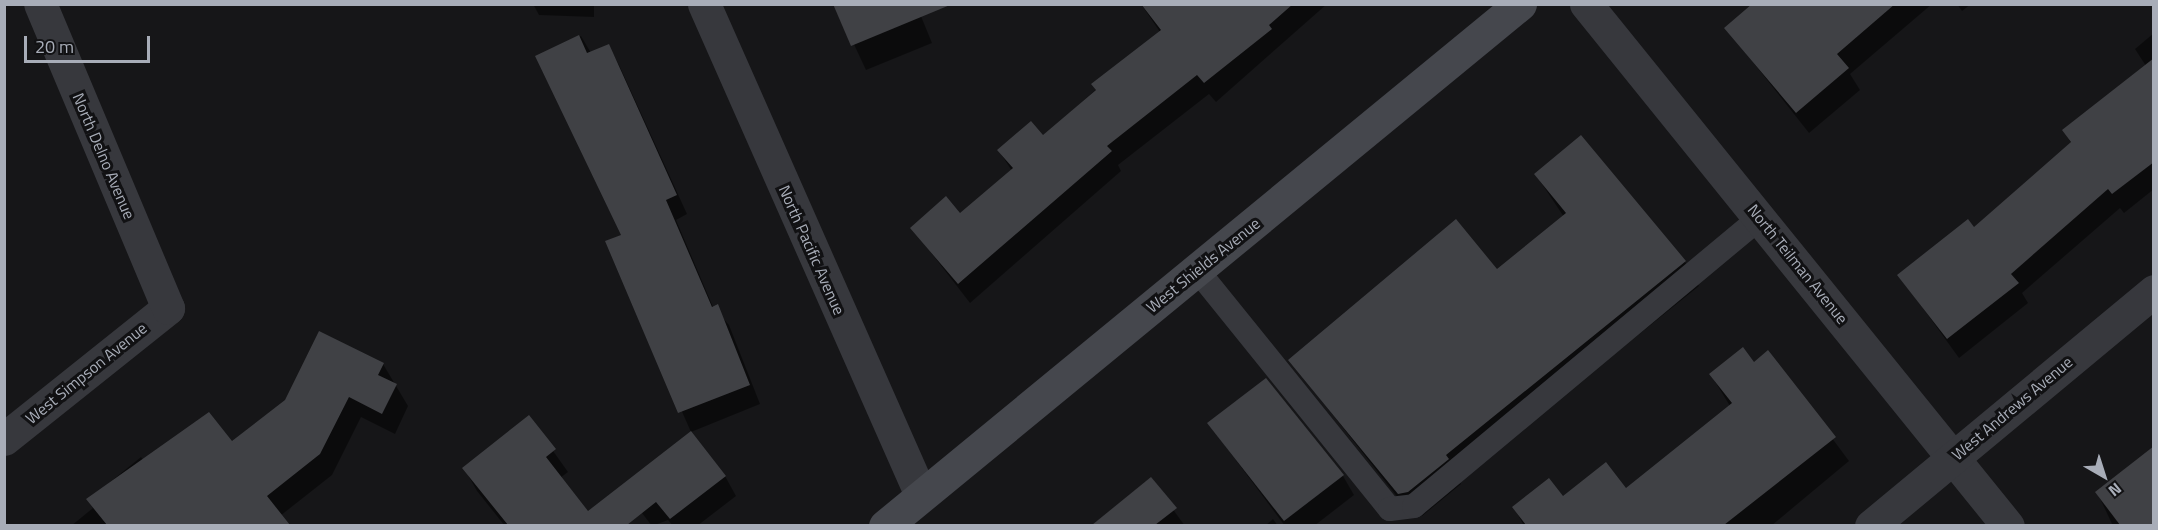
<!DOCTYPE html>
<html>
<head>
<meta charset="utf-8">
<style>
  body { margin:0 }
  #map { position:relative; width:2158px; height:530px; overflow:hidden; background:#161618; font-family:"Titillium Web",sans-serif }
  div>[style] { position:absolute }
  .shadow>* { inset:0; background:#0007 }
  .building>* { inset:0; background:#404145 }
  .service>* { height:24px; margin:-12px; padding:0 12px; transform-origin:12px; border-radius:12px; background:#37383d }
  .minor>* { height:33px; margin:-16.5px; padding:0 16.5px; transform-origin:16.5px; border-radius:16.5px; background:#37383d }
  .secondary>* { height:33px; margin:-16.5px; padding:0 16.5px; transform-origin:16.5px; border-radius:16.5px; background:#45474d }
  span { translate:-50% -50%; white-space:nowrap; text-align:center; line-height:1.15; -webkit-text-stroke:6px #111113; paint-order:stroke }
  .street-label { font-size:16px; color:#a8adb8 }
  .frame { position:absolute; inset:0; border:6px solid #a8adb8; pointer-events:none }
  .north { position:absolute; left:2074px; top:446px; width:60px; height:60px; -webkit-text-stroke:4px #111113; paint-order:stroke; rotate:141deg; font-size:16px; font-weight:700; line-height:24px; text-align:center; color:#a8adb8 }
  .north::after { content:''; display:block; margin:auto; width:21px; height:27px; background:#a8adb8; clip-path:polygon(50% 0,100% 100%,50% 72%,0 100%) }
  .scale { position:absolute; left:24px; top:36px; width:126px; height:27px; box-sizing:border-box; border:3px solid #a8adb8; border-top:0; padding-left:8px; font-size:18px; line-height:21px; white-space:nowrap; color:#a8adb8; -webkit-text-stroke:4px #111113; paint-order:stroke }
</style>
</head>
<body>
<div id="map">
  <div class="shadow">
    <div style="clip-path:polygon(533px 4px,594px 4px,594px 17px,539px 15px)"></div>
    <div style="clip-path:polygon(835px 4px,916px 4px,932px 43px,866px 70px)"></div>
    <div style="clip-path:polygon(1141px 4px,1327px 4px,1216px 102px,1209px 94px,1118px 165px,1121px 171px,970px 303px,912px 228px,960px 215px,1012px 171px,999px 151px,1043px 137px,1160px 32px)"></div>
    <div style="clip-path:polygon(1758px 4px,1932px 4px,1850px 74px,1860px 90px,1809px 133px,1726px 28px)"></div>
    <div style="clip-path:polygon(1957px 4px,1971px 4px,1962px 11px)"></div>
    <div style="clip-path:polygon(2154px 33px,2154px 189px,2124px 213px,2120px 208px,2022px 293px,2028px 303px,1959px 358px,1899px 275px,1974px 229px,2071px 143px,2064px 131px,2146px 66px,2135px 49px)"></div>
    <div style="clip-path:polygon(581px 36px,591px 53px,608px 45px,619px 65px,687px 214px,676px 220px,713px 307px,729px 325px,760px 404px,691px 432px,607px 242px,623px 236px,537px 56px)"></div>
    <div style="clip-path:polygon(1536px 175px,1685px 262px,1699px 286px,1459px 479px,1461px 484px,1422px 516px,1413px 517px,1290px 360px,1497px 271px,1564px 217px)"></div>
    <div style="clip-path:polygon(1768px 352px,1849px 461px,1771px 526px,1524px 526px,1514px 507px,1626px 490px,1730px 406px,1711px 375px,1754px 364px)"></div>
    <div style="clip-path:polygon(383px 364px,408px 406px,395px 434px,361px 417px,332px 475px,280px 516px,286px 526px,71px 526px,93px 508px,88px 500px,141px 457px,146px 464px,231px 443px)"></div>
    <div style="clip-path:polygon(529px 417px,568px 472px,560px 478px,596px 526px,505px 526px,477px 491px,464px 468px)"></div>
    <div style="clip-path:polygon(1209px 424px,1343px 476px,1354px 495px,1314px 526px,1285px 526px)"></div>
    <div style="clip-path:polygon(2154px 455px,2154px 526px,2113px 526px,2097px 492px)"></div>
    <div style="clip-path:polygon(725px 476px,736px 496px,697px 526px,673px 526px,668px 520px,652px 526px,635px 504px)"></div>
    <div style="clip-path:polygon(1151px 479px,1185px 526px,1096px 526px)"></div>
    <div style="clip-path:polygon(1273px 519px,1278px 526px,1265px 526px)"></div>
  </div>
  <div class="building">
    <div style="clip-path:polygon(833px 4px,949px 4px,950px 5px,851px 46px)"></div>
    <div style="clip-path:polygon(1141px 4px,1293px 4px,1269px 25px,1272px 29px,1204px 83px,1197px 75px,1107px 146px,1112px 151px,958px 284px,910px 228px,946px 196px,960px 213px,1013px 168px,997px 150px,1031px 121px,1043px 135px,1096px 90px,1091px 84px,1161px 30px)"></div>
    <div style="clip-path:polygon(1752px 4px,1895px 4px,1837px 54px,1849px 68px,1796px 113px,1724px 28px)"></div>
    <div style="clip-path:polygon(579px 35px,587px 53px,609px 44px,677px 195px,666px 200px,712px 307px,718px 304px,750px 385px,678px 413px,605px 241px,621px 235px,535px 56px)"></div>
    <div style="clip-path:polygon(2154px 58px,2154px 162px,2112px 194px,2108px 189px,2011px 274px,2019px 283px,1947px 339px,1897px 275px,1968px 219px,1974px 227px,2071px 142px,2062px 130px)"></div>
    <div style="clip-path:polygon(1581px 135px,1686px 261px,1446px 455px,1449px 459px,1408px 492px,1398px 494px,1288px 360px,1456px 219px,1497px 269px,1566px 213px,1534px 174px)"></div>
    <div style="clip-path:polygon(319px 331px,384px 363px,378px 375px,397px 384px,382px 414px,349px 397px,320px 454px,267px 496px,290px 525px,107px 525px,86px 499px,209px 412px,232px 441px,285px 400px)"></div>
    <div style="clip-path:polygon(1743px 347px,1754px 362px,1768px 350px,1836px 437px,1724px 525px,1526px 525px,1512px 507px,1549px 478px,1563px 496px,1606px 462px,1626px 488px,1732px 403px,1709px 374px)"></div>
    <div style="clip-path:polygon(1266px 378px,1344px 475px,1284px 521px,1207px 423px)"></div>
    <div style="clip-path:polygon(529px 415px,556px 449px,546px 457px,588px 511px,691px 431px,726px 476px,670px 519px,656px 502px,627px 525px,508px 525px,462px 468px)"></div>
    <div style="clip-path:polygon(2154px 446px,2154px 525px,2120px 525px,2095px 492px)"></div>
    <div style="clip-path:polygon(1151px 477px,1177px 508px,1155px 525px,1092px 525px)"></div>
  </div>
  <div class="service">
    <div style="left:1197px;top:270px;width:307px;rotate:51.1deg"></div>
    <div style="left:1390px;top:509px;width:24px;rotate:-7deg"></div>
    <div style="left:1414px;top:506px;width:450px;rotate:-39.8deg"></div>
  </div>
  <div class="minor">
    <div style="left:704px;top:4px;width:537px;rotate:66.16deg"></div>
    <div style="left:1586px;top:4px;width:671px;rotate:51.05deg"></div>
    <div style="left:4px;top:439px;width:210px;rotate:-38.6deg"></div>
    <div style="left:168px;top:308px;width:330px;rotate:-112.8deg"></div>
    <div style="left:1871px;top:526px;width:368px;rotate:-39.7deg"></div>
  </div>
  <div class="secondary">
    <div style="left:885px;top:526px;width:822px;rotate:-39.42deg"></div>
  </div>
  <div class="street-label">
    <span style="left:104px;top:156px;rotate:67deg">North Delno Avenue</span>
    <span style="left:812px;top:250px;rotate:66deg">North Pacific Avenue</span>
    <span style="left:1798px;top:264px;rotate:51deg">North Teilman Avenue</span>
    <span style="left:1203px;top:265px;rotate:-39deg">West Shields Avenue</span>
    <span style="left:86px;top:373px;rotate:-39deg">West Simpson Avenue</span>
    <span style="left:2012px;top:408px;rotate:-40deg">West Andrews Avenue</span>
  </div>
  <div class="frame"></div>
  <div class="north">N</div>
  <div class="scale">20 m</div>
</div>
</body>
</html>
